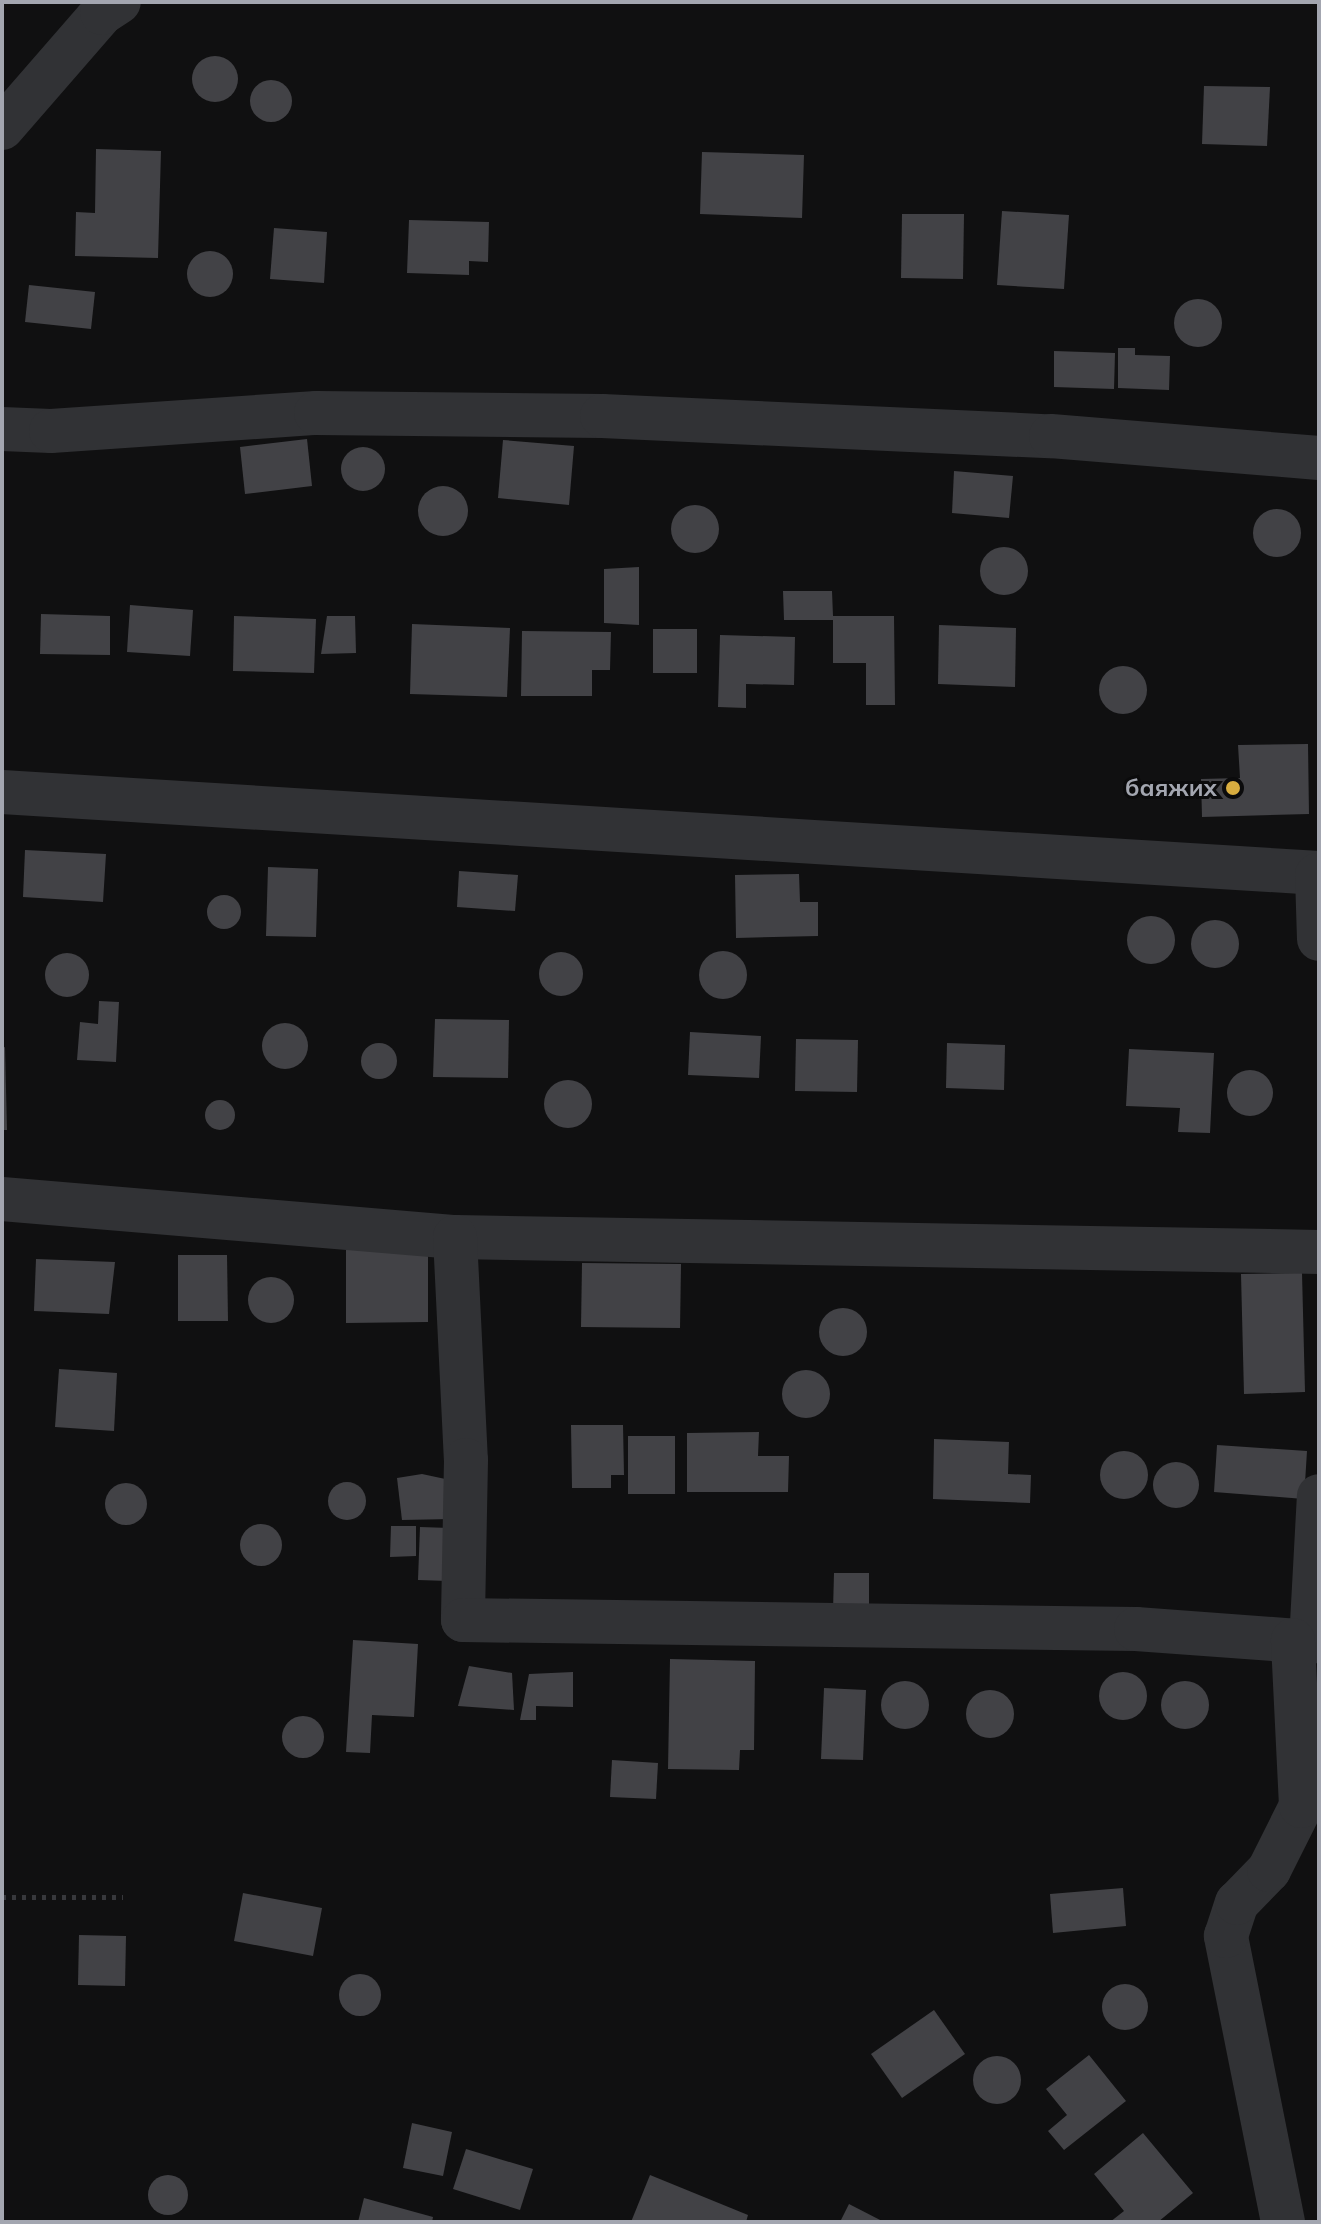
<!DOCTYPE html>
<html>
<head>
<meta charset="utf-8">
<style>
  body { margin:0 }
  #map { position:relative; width:1321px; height:2224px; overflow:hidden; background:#101011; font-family:Mulish,sans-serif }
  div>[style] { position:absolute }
  .building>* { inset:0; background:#424246 }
  .round { border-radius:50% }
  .path>* { height:5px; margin-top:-2.5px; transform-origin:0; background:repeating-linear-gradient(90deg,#37383c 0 4px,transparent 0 10px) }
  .minor>* { height:44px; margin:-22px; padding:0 22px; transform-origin:22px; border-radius:22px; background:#313235 }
  .dots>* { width:22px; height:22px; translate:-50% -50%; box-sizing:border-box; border:4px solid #0b0b0c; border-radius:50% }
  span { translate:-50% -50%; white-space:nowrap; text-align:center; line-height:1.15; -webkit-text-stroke:6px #0b0b0c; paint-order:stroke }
  .poi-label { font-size:24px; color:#a3a6b0; font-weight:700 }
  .right { translate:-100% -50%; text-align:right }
  .frame { position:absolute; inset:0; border:4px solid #a3a6b0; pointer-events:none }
</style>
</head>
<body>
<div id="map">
  <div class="building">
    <div class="round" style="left:192px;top:56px;width:46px;height:46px"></div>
    <div class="round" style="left:250px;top:80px;width:42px;height:42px"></div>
    <div style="clip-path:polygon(1204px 86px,1270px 87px,1267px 146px,1202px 144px)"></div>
    <div style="clip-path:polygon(96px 149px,161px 151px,158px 258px,75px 256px,76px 212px,95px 213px)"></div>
    <div style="clip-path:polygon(702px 152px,804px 155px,802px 218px,700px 214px)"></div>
    <div style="clip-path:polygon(1002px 211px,1069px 215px,1064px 289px,997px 285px)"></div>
    <div style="clip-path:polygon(902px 214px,964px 214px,963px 279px,901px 278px)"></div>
    <div style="clip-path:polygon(409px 220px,489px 222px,488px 262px,469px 261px,469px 275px,407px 273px)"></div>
    <div style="clip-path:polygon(274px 228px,327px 232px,324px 283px,270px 279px)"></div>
    <div class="round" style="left:187px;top:251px;width:46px;height:46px"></div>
    <div style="clip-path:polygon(29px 285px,95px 292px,91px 329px,25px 322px)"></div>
    <div class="round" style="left:1174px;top:299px;width:48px;height:48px"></div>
    <div style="clip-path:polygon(1118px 348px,1135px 348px,1135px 355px,1170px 356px,1169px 390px,1118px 388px)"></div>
    <div style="clip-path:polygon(1054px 351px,1115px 353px,1114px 389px,1054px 387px)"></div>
    <div style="clip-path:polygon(307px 439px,312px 486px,245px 494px,240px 447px)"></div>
    <div style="clip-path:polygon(503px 440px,574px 446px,569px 505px,498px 498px)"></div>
    <div class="round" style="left:341px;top:447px;width:44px;height:44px"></div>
    <div style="clip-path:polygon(954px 471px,1013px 476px,1009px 518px,952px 513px)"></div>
    <div class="round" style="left:418px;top:486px;width:50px;height:50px"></div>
    <div class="round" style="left:671px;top:505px;width:48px;height:48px"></div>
    <div class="round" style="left:1253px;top:509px;width:48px;height:48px"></div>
    <div class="round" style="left:980px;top:547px;width:48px;height:48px"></div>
    <div style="clip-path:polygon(639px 567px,639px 625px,604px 623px,604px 569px)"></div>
    <div style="clip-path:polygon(783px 591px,832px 591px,833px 616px,894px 616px,895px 705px,866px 705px,866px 663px,833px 663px,833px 620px,784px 620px)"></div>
    <div style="clip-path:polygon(130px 605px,193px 610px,190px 656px,127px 652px)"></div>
    <div style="clip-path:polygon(41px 614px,110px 616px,110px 655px,40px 654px)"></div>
    <div style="clip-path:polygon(234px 616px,316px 619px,314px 673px,233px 671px)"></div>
    <div style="clip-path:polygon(327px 616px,355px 616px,356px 653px,321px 654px)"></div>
    <div style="clip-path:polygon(412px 624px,510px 628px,507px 697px,410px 694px)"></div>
    <div style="clip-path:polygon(939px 625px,1016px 628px,1015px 687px,938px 684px)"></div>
    <div style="clip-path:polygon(653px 629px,697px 629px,697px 673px,653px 673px)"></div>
    <div style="clip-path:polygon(522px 631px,611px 632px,610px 670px,592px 670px,592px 696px,521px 696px)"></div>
    <div style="clip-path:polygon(720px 635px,795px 637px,794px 685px,746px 684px,746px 708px,718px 707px)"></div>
    <div class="round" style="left:1099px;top:666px;width:48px;height:48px"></div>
    <div style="clip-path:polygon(1308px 744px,1309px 814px,1202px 817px,1201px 779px,1240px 778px,1238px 745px)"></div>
    <div style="clip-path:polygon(25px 850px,106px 854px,103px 902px,23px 897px)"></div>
    <div style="clip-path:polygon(268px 867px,318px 869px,316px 937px,266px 936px)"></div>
    <div style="clip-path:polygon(459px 871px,518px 875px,515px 911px,457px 907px)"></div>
    <div style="clip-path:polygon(799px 874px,800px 902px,818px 902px,818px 936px,736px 938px,735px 875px)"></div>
    <div class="round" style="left:207px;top:895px;width:34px;height:34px"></div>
    <div class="round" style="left:1127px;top:916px;width:48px;height:48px"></div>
    <div class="round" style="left:1191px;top:920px;width:48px;height:48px"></div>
    <div class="round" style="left:699px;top:951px;width:48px;height:48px"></div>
    <div class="round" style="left:539px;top:952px;width:44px;height:44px"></div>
    <div class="round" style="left:45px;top:953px;width:44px;height:44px"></div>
    <div style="clip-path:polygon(99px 1001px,119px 1002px,116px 1062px,77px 1060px,80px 1022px,98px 1024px)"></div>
    <div style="clip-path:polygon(435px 1019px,509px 1020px,508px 1078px,433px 1077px)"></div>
    <div class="round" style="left:262px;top:1023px;width:46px;height:46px"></div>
    <div style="clip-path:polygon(690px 1032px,761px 1036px,759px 1078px,688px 1075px)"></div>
    <div style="clip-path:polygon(796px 1039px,858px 1040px,857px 1092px,795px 1091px)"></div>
    <div class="round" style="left:361px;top:1043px;width:36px;height:36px"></div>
    <div style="clip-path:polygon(947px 1043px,1005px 1045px,1004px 1090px,946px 1088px)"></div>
    <div style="clip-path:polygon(5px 1047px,7px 1130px,2px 1130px,2px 1048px)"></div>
    <div style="clip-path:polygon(1129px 1049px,1214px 1053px,1210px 1133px,1178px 1132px,1180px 1108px,1126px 1106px)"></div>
    <div class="round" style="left:1227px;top:1070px;width:46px;height:46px"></div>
    <div class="round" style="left:544px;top:1080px;width:48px;height:48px"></div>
    <div class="round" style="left:205px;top:1100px;width:30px;height:30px"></div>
    <div style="clip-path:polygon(346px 1247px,428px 1247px,428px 1322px,346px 1323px)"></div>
    <div style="clip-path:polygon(178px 1255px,227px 1255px,228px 1321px,178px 1321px)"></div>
    <div style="clip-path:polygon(36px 1259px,115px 1262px,109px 1314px,34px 1311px)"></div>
    <div style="clip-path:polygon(582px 1263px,681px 1264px,680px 1328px,581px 1327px)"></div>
    <div style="clip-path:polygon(1302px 1273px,1305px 1392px,1244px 1394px,1241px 1274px)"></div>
    <div class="round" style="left:248px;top:1277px;width:46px;height:46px"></div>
    <div class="round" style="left:819px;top:1308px;width:48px;height:48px"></div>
    <div style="clip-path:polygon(59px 1369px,117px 1373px,114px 1431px,55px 1427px)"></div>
    <div class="round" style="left:782px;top:1370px;width:48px;height:48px"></div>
    <div style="clip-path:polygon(571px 1425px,623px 1425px,624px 1475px,611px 1475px,611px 1488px,572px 1488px)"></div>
    <div style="clip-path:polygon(759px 1432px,758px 1456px,789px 1456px,788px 1492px,687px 1492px,687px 1433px)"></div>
    <div style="clip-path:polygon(628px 1436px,675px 1436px,675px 1494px,628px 1494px)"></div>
    <div style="clip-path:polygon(934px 1439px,1009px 1442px,1008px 1474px,1031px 1475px,1030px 1503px,933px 1499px)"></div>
    <div style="clip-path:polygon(1217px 1445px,1307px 1451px,1304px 1499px,1214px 1492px)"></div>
    <div class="round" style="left:1100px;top:1451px;width:48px;height:48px"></div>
    <div class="round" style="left:1153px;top:1462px;width:46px;height:46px"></div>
    <div style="clip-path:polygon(422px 1474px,450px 1480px,451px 1519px,402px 1520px,397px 1478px)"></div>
    <div class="round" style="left:328px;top:1482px;width:38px;height:38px"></div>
    <div class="round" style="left:105px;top:1483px;width:42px;height:42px"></div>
    <div class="round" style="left:240px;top:1524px;width:42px;height:42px"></div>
    <div style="clip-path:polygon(391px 1526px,416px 1526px,416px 1556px,390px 1557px)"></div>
    <div style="clip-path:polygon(420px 1527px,450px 1528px,448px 1581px,418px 1580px)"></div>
    <div style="clip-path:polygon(834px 1573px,869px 1573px,869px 1611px,833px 1611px)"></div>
    <div style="clip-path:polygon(353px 1640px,418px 1644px,414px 1717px,372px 1715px,370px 1753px,346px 1752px)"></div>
    <div style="clip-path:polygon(670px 1659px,755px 1661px,754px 1750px,740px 1750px,739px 1770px,668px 1769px)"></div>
    <div style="clip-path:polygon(469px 1666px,512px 1673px,514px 1710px,458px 1706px)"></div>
    <div style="clip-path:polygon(573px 1672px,573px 1707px,536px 1706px,536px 1720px,520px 1720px,529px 1674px)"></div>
    <div class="round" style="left:1099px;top:1672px;width:48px;height:48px"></div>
    <div class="round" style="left:1161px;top:1681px;width:48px;height:48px"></div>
    <div class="round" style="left:881px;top:1681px;width:48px;height:48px"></div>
    <div style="clip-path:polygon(824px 1688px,866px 1690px,863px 1760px,821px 1759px)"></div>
    <div class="round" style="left:966px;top:1690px;width:48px;height:48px"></div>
    <div class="round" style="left:282px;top:1716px;width:42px;height:42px"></div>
    <div style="clip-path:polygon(612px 1760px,658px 1763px,656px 1799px,610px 1797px)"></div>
    <div style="clip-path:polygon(1123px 1888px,1126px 1926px,1053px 1933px,1050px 1894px)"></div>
    <div style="clip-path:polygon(243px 1893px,322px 1908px,313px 1956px,234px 1941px)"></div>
    <div style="clip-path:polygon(79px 1935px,126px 1936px,125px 1986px,78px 1985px)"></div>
    <div class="round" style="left:339px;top:1974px;width:42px;height:42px"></div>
    <div class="round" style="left:1102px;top:1984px;width:46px;height:46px"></div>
    <div style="clip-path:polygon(934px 2010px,965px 2054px,902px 2098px,871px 2054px)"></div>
    <div style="clip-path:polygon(1089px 2055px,1126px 2101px,1064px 2150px,1048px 2131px,1067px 2115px,1046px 2089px)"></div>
    <div class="round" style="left:973px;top:2056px;width:48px;height:48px"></div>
    <div style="clip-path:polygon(412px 2123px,452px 2132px,443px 2176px,403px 2168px)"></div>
    <div style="clip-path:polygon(1143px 2133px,1193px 2193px,1158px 2222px,1110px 2222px,1124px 2211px,1094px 2174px)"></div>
    <div style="clip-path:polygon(466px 2149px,533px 2169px,520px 2210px,453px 2189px)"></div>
    <div class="round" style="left:148px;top:2175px;width:40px;height:40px"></div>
    <div style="clip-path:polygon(650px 2175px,748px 2215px,746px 2222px,631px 2222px)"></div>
    <div style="clip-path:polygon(364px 2198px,433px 2217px,432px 2222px,358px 2222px)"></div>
    <div style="clip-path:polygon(849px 2204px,884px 2222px,840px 2222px)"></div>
  </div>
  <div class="path">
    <div style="left:2px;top:1897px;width:121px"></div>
  </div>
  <div class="minor">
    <div style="left:2px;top:128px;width:152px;rotate:-49deg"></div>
    <div style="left:102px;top:13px;width:20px;rotate:-33deg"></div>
    <div style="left:2px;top:429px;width:49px;rotate:2.3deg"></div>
    <div style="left:51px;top:431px;width:266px;rotate:-3.9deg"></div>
    <div style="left:316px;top:413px;width:286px;rotate:0.6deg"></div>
    <div style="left:602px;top:416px;width:449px;rotate:2.6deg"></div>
    <div style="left:1051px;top:436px;width:269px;rotate:4.7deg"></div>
    <div style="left:2px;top:792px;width:1319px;rotate:3.52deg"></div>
    <div style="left:1317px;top:875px;width:64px;rotate:88.2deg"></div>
    <div style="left:2px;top:1199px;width:455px;rotate:4.8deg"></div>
    <div style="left:455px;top:1237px;width:864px;rotate:0.99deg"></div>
    <div style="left:455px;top:1237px;width:223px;rotate:87.2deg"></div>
    <div style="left:466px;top:1460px;width:160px;rotate:91.1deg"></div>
    <div style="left:463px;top:1620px;width:673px;rotate:0.77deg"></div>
    <div style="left:1136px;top:1629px;width:175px;rotate:4.2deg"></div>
    <div style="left:1311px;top:1642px;width:146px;rotate:-86.9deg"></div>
    <div style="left:1283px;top:2222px;width:292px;rotate:-101.3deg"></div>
    <div style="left:1226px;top:1936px;width:35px;rotate:-72deg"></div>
    <div style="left:1237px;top:1903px;width:46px;rotate:-45.9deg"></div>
    <div style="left:1269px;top:1870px;width:72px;rotate:-63.4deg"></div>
    <div style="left:1301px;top:1806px;width:166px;rotate:-92.8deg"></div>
  </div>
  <div class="dots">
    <div style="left:1233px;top:788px;background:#d8ad40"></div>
  </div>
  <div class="poi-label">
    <span class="right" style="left:1217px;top:788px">баяжих</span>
  </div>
  <div class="frame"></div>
</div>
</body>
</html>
